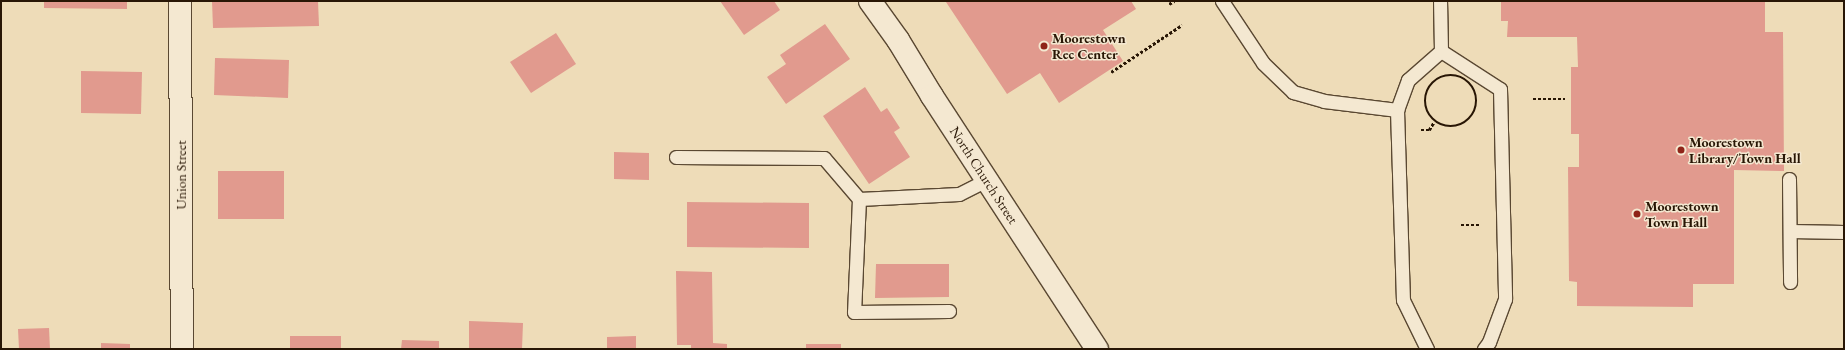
<!DOCTYPE html>
<html>
<head>
<meta charset="utf-8">
<style>
  body { margin:0 }
  #map { position:relative; width:1845px; height:350px; overflow:hidden; background:#eedcb8; font-family:"EB Garamond",serif }
  div>[style] { position:absolute }
  .building>* { inset:0; background:#e19a8e }
  .path>* { height:2.5px; margin-top:-1.25px; transform-origin:0; background:repeating-linear-gradient(90deg,#281605 0 3px,transparent 0 5px) }
  .path>.ring { margin:-1.25px; padding:0; box-sizing:content-box; background:none; border:2.5px solid #281605; border-radius:50% }
  .roads { filter:drop-shadow(1px 0 #5a4832) drop-shadow(-1px 0 #5a4832) drop-shadow(0 1px #5a4832) drop-shadow(0 -1px #5a4832) }
  .service>* { height:13px; margin:-6.5px; padding:0 6.5px; transform-origin:6.5px; border-radius:6.5px; background:#f4e8d1 }
  .minor>* { height:22px; margin:-11px; padding:0 11px; transform-origin:11px; border-radius:11px; background:#f4e8d1 }
  .secondary>* { height:22px; margin:-11px; padding:0 11px; transform-origin:11px; border-radius:11px; background:#f4e8d1 }
  .dots>* { width:11px; height:11px; translate:-50% -50%; box-sizing:border-box; border:2px solid #f4e8d1; border-radius:50% }
  span { translate:-50% -50%; white-space:nowrap; text-align:center; line-height:1.15; -webkit-text-stroke:3px #f4e8d1; paint-order:stroke }
  .poi-label { font-size:14px; color:#281605; font-weight:700 }
  .left { translate:0 -50%; text-align:left }
  .street-label { font-size:14px; color:#281605 }
  .frame { position:absolute; inset:0; border:2px solid #281605; pointer-events:none }
</style>
</head>
<body>
<div id="map">
  <div class="building">
    <div style="clip-path:polygon(44px 1px,127px 1px,127px 9px,44px 8px)"></div>
    <div style="clip-path:polygon(212px 1px,318px 1px,319px 26px,213px 28px)"></div>
    <div style="clip-path:polygon(720px 1px,774px 1px,780px 10px,744px 35px)"></div>
    <div style="clip-path:polygon(1131px 1px,1136px 9px,1103px 30px,1123px 61px,1059px 103px,1040px 73px,1007px 94px,946px 2px)"></div>
    <div style="clip-path:polygon(1501px 1px,1765px 1px,1765px 32px,1783px 32px,1784px 171px,1734px 170px,1734px 284px,1693px 284px,1693px 307px,1577px 306px,1577px 282px,1569px 281px,1568px 167px,1579px 167px,1579px 134px,1571px 134px,1571px 67px,1578px 67px,1577px 37px,1507px 37px,1508px 21px,1501px 21px)"></div>
    <div style="clip-path:polygon(825px 24px,850px 59px,786px 104px,767px 77px,786px 64px,780px 55px)"></div>
    <div style="clip-path:polygon(556px 33px,576px 64px,531px 93px,510px 62px)"></div>
    <div style="clip-path:polygon(215px 58px,289px 60px,288px 98px,214px 95px)"></div>
    <div style="clip-path:polygon(81px 71px,142px 72px,141px 114px,81px 113px)"></div>
    <div style="clip-path:polygon(865px 87px,881px 112px,887px 108px,900px 128px,894px 132px,910px 157px,869px 184px,823px 116px)"></div>
    <div style="clip-path:polygon(614px 152px,649px 153px,649px 180px,614px 179px)"></div>
    <div style="clip-path:polygon(218px 171px,284px 171px,284px 219px,218px 219px)"></div>
    <div style="clip-path:polygon(687px 202px,809px 203px,809px 248px,687px 247px)"></div>
    <div style="clip-path:polygon(876px 264px,949px 264px,949px 297px,875px 298px)"></div>
    <div style="clip-path:polygon(676px 271px,712px 272px,713px 343px,727px 344px,727px 349px,691px 349px,691px 345px,677px 345px)"></div>
    <div style="clip-path:polygon(469px 321px,523px 323px,522px 349px,469px 349px)"></div>
    <div style="clip-path:polygon(49px 328px,50px 349px,19px 349px,18px 329px)"></div>
    <div style="clip-path:polygon(290px 336px,341px 336px,341px 349px,290px 349px)"></div>
    <div style="clip-path:polygon(636px 336px,636px 349px,607px 349px,607px 337px)"></div>
    <div style="clip-path:polygon(402px 340px,439px 341px,439px 349px,401px 349px)"></div>
    <div style="clip-path:polygon(101px 343px,130px 344px,130px 349px,101px 349px)"></div>
    <div style="clip-path:polygon(806px 344px,841px 344px,841px 349px,806px 349px)"></div>
  </div>
  <div class="path">
    <div style="left:1169px;top:4px;width:6px;rotate:-31deg"></div>
    <div style="left:1111px;top:72px;width:85px;rotate:-33.5deg"></div>
    <div class="ring" style="left:1425px;top:75px;width:49.5px;height:49.5px"></div>
    <div style="left:1533px;top:99px;width:32px"></div>
    <div style="left:1421px;top:130px;width:8px"></div>
    <div style="left:1429px;top:130px;width:9px;rotate:-58deg"></div>
    <div style="left:1461px;top:225px;width:19px"></div>
  </div>
  <div class="roads">
    <div class="service">
      <div style="left:1222px;top:1px;width:74px;rotate:56.5deg"></div>
      <div style="left:1263px;top:63px;width:42px;rotate:44deg"></div>
      <div style="left:1293px;top:92px;width:32px;rotate:16deg"></div>
      <div style="left:1324px;top:101px;width:74px;rotate:7deg"></div>
      <div style="left:1397px;top:110px;width:32px;rotate:-70deg"></div>
      <div style="left:1408px;top:80px;width:44px;rotate:-41.3deg"></div>
      <div style="left:1441px;top:51px;width:50px;rotate:-91.1deg"></div>
      <div style="left:1441px;top:51px;width:70px;rotate:32.8deg"></div>
      <div style="left:1500px;top:89px;width:210px;rotate:88.6deg"></div>
      <div style="left:1505px;top:299px;width:46px;rotate:110.4deg"></div>
      <div style="left:1489px;top:342px;width:9px;rotate:126deg"></div>
      <div style="left:1397px;top:110px;width:190px;rotate:88.2deg"></div>
      <div style="left:1403px;top:300px;width:55px;rotate:63.9deg"></div>
      <div style="left:676px;top:157px;width:148px;rotate:0.4deg"></div>
      <div style="left:824px;top:158px;width:54px;rotate:49.5deg"></div>
      <div style="left:859px;top:199px;width:100px;rotate:-2.9deg"></div>
      <div style="left:959px;top:194px;width:31px;rotate:-27deg"></div>
      <div style="left:1789px;top:179px;width:103px;rotate:89.4deg"></div>
      <div style="left:859px;top:199px;width:113px;rotate:92.5deg"></div>
      <div style="left:854px;top:312px;width:95px;rotate:-0.6deg"></div>
      <div style="left:1790px;top:231px;width:54px;rotate:1.1deg"></div>
    </div>
    <div class="minor">
      <div style="left:180px;top:1px;width:348px;rotate:89.7deg"></div>
    </div>
    <div class="secondary">
      <div style="left:870px;top:1px;width:48px;rotate:54.3deg"></div>
      <div style="left:898px;top:40px;width:66px;rotate:58.7deg"></div>
      <div style="left:932px;top:96px;width:302px;rotate:56.9deg"></div>
    </div>
  </div>
  <div class="dots">
    <div style="left:1044px;top:46px;background:#8f2418"></div>
    <div style="left:1681px;top:150px;background:#8f2418"></div>
    <div style="left:1637px;top:214px;background:#8f2418"></div>
  </div>
  <div class="poi-label">
    <span class="left" style="left:1052px;top:46px">Moorestown<br>Rec Center</span>
    <span class="left" style="left:1689px;top:150px">Moorestown<br>Library/Town Hall</span>
    <span class="left" style="left:1645px;top:214px">Moorestown<br>Town Hall</span>
  </div>
  <div class="street-label">
    <span style="left:181px;top:175px;rotate:-90deg">Union Street</span>
    <span style="left:984px;top:175px;rotate:57deg">North Church Street</span>
  </div>
  <div class="frame"></div>
</div>
</body>
</html>
